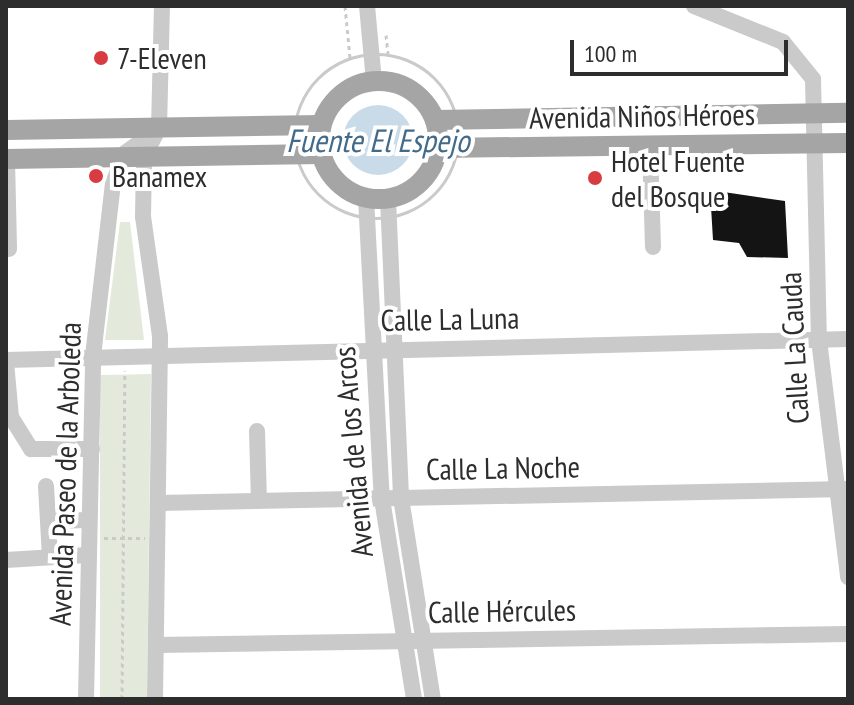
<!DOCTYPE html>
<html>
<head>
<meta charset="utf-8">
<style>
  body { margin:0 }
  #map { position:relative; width:854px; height:705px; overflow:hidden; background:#fff; font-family:"PT Sans Narrow",sans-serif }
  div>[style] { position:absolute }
  .green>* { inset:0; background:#e3eadc }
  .water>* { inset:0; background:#c9dbe8 }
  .round { border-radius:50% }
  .building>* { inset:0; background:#141414 }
  .path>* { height:3px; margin-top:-1.5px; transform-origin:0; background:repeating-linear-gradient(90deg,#cacaca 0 4px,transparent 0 8px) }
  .path>.ring { margin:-1.5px; padding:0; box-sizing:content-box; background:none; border:3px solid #cacaca; border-radius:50% }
  .minor>* { height:16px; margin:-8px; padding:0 8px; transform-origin:8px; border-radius:8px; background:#cacaca }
  .major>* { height:20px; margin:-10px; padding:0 10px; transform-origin:10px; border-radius:10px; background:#a5a5a5 }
  .major>.ring { margin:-10px; padding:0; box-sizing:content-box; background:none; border:20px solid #a5a5a5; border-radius:50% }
  .dots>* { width:22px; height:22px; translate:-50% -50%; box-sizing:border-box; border:4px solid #fff; border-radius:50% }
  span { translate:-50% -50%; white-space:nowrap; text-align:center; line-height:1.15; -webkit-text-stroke:8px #fff; paint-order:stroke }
  .poi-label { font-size:30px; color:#2d2d2d }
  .left { translate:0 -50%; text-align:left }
  .street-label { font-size:30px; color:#2d2d2d }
  .water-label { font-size:32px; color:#426a89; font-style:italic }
  .frame { position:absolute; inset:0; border:8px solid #2d2d2d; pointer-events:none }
  .scale { position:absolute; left:570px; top:40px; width:218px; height:36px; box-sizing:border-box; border:4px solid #2d2d2d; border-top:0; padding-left:10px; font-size:24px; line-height:28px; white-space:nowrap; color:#2d2d2d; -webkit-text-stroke:6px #fff; paint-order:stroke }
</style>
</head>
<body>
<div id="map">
  <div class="green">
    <div style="clip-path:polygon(120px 222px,130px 222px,144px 340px,105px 340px)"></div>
    <div style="clip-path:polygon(151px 374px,147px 699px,100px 699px,100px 375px)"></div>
  </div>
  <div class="water">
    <div class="round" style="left:343px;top:105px;width:70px;height:70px"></div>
  </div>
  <div class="building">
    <div style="clip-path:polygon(710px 190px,785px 201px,788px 258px,747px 257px,739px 243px,713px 240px)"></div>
  </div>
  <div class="path">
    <div style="left:345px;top:6px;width:52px;rotate:84.5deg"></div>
    <div style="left:386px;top:35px;width:20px;rotate:84deg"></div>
    <div class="ring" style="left:294px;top:54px;width:161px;height:161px"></div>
    <div style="left:104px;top:538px;width:41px"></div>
    <div style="left:122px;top:699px;width:328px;rotate:-89.5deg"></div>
  </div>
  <div class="minor">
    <div style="left:367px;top:6px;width:76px;rotate:84.7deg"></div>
    <div style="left:694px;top:6px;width:96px;rotate:22deg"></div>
    <div style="left:783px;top:42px;width:48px;rotate:51deg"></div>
    <div style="left:813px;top:79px;width:261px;rotate:88.7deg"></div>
    <div style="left:819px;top:340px;width:239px;rotate:83deg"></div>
    <div style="left:650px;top:146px;width:101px;rotate:88.3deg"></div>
    <div style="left:7px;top:159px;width:90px;rotate:88.7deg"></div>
    <div style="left:366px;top:198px;width:301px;rotate:87deg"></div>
    <div style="left:382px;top:499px;width:203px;rotate:80.9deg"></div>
    <div style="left:388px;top:199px;width:299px;rotate:87.5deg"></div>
    <div style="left:401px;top:498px;width:204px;rotate:81deg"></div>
    <div style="left:6px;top:360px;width:842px;rotate:-1.43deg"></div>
    <div style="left:6px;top:362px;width:55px;rotate:84.8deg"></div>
    <div style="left:11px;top:417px;width:38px;rotate:58deg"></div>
    <div style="left:31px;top:449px;width:61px"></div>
    <div style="left:257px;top:431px;width:70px;rotate:88.4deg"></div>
    <div style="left:46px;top:486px;width:71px;rotate:86.8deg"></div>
    <div style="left:158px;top:503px;width:690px;rotate:-1.16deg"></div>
    <div style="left:48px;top:521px;width:41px;rotate:-1.4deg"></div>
    <div style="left:6px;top:560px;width:82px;rotate:-3.5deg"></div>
    <div style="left:156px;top:645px;width:692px;rotate:-0.91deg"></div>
    <div style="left:86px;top:699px;width:343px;rotate:-88.8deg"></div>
    <div style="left:93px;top:356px;width:174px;rotate:-83.4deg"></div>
    <div style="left:113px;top:183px;width:32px;rotate:-68deg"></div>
    <div style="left:125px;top:153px;width:41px;rotate:-36deg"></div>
    <div style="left:155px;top:699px;width:363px;rotate:-89.2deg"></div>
    <div style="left:160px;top:336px;width:120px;rotate:-98.1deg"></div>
    <div style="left:143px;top:217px;width:60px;rotate:-89deg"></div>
    <div style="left:144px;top:157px;width:33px;rotate:-63deg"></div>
    <div style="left:159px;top:128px;width:122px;rotate:-88.6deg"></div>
  </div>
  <div class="major">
    <div class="ring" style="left:320px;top:81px;width:98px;height:98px"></div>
    <div style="left:435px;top:120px;width:413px;rotate:-1deg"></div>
    <div style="left:6px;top:130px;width:315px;rotate:-0.9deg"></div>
    <div style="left:438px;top:148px;width:410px;rotate:-0.7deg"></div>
    <div style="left:6px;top:159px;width:315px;rotate:-0.9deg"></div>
  </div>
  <div class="dots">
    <div style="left:101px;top:58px;background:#d83c41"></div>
    <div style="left:96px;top:176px;background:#d83c41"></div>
    <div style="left:595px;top:178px;background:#d83c41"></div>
  </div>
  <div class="poi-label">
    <span class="left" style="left:117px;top:58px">7-Eleven</span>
    <span class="left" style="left:611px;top:178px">Hotel Fuente<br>del Bosque</span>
    <span class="left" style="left:112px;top:176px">Banamex</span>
  </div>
  <div class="street-label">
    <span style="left:642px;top:116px;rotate:-1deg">Avenida Niños Héroes</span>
    <span style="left:450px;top:319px;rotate:-1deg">Calle La Luna</span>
    <span style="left:794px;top:348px;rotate:-93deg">Calle La Cauda</span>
    <span style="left:353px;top:452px;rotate:-95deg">Avenida de los Arcos</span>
    <span style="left:503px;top:468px;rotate:-1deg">Calle La Noche</span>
    <span style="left:65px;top:474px;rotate:-88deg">Avenida Paseo de la Arboleda</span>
    <span style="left:502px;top:611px;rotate:-1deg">Calle Hércules</span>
  </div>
  <div class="water-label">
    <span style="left:378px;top:140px">Fuente El Espejo</span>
  </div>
  <div class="frame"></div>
  <div class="scale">100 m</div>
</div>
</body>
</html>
